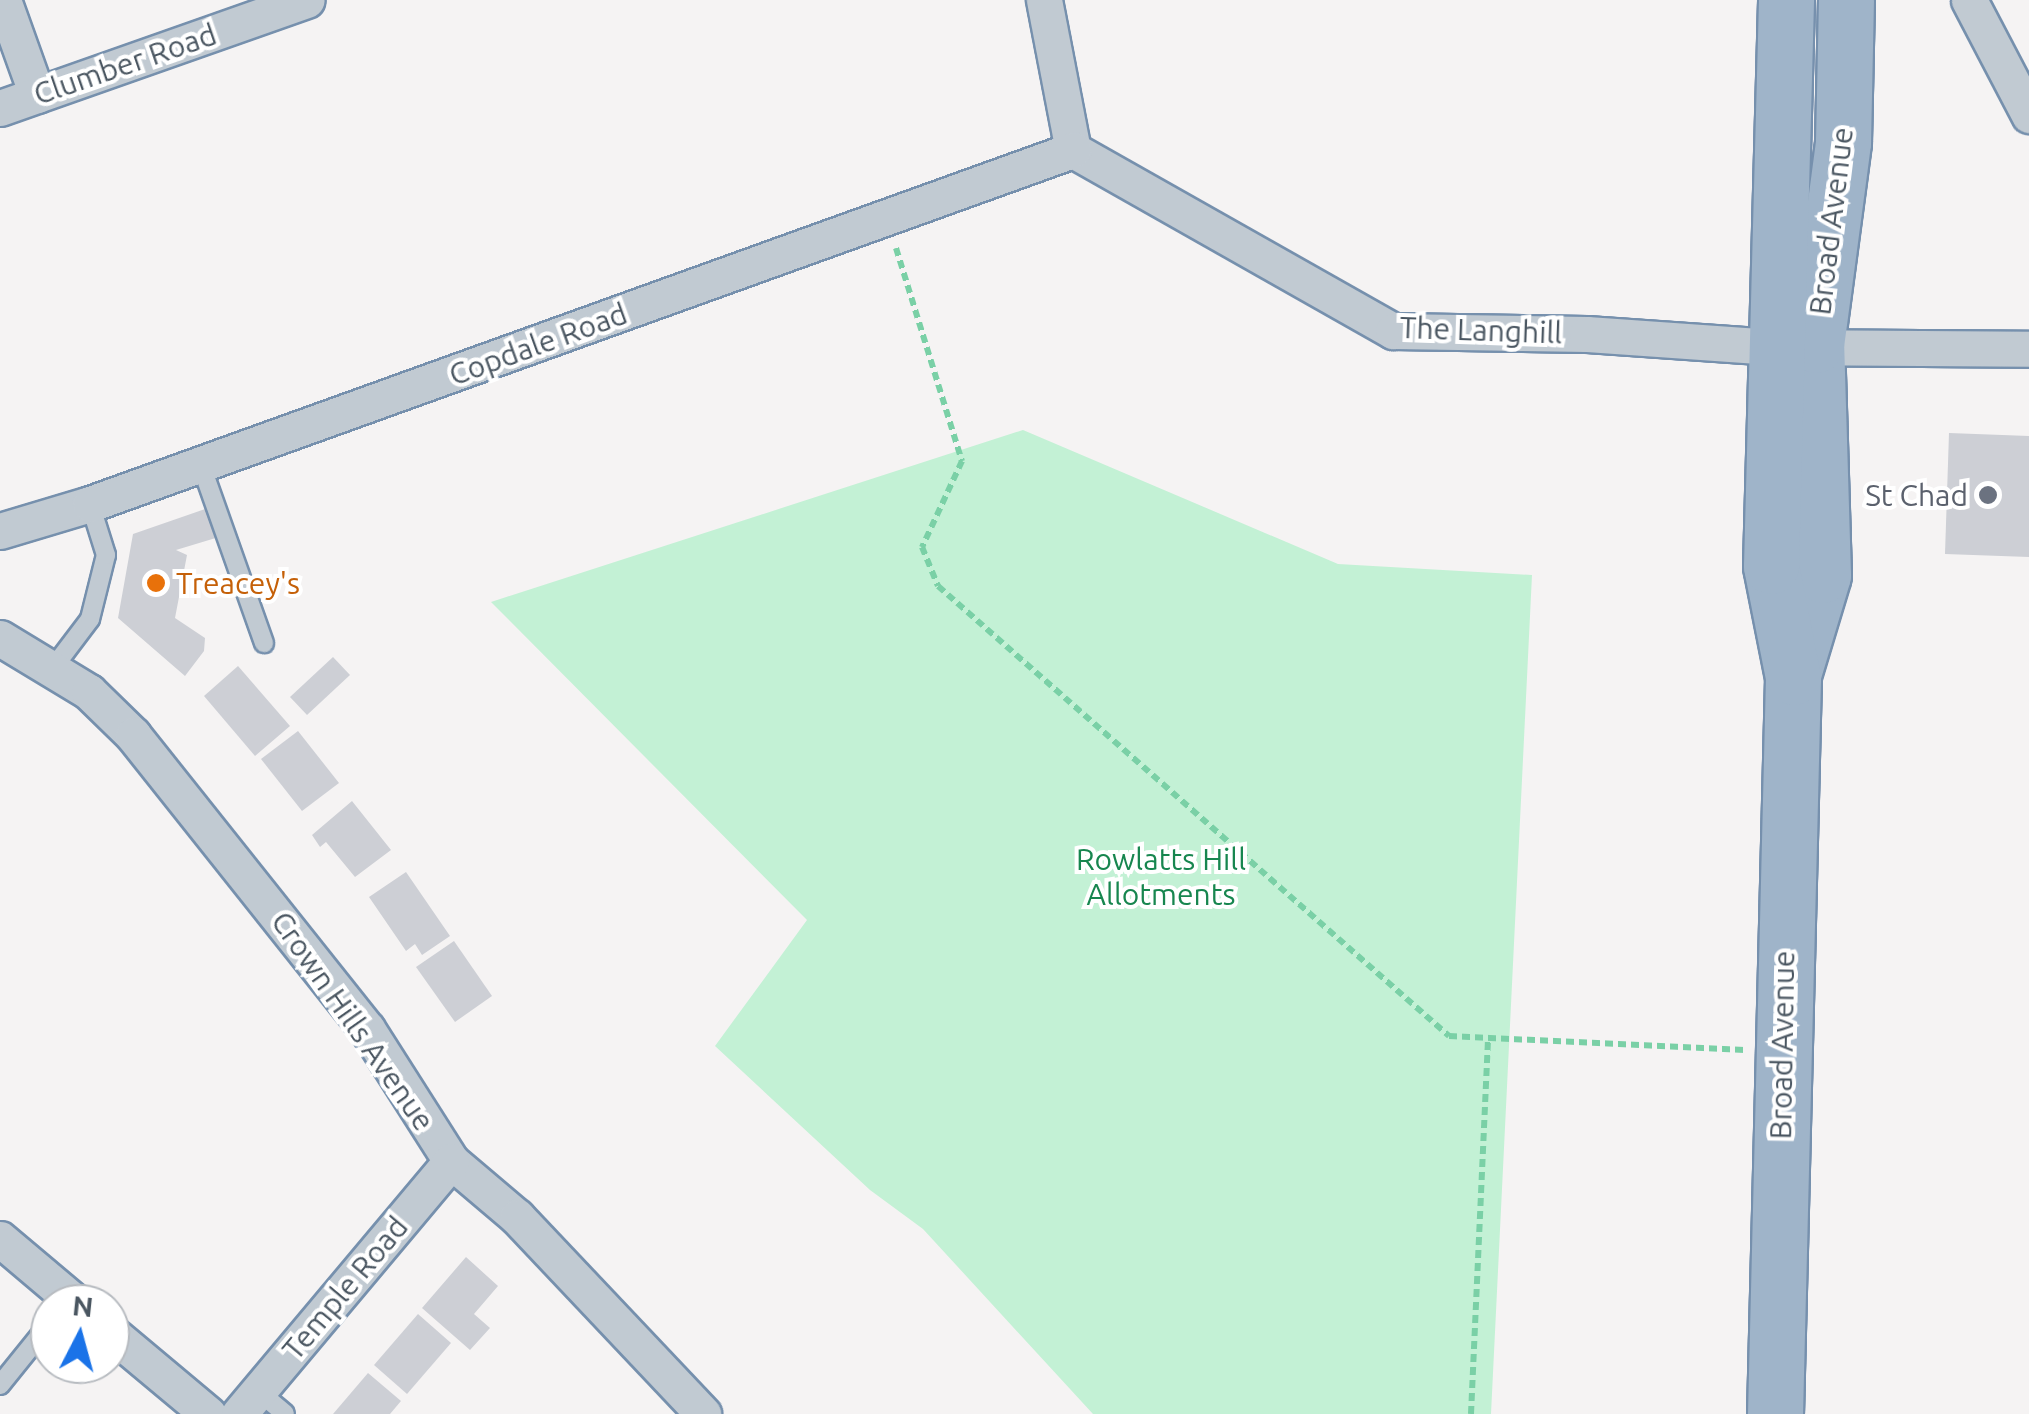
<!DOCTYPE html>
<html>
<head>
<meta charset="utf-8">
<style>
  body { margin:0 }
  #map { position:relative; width:2029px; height:1414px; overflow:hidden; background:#f5f3f3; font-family:Ubuntu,sans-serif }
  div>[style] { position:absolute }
  .green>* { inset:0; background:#c3f1d5 }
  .building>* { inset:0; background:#cdcfd5 }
  .path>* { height:6px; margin-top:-3px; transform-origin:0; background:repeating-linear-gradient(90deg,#7ad0a6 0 8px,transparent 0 13px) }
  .roads { filter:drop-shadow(2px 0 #7690ad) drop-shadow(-2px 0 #7690ad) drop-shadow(0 2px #7690ad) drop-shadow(0 -2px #7690ad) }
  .service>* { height:18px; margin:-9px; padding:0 9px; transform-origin:9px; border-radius:9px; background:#c1cad2 }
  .minor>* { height:35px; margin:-17.5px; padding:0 17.5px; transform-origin:17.5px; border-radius:17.5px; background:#c1cad2 }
  .trunk>* { height:55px; margin:-27.5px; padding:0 27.5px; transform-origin:27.5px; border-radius:27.5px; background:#9fb4c9 }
  .dots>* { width:28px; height:28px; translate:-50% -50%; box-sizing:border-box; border:5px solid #fff; border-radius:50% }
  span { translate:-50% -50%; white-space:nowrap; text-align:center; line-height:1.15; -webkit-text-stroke:8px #fff; paint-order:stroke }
  .street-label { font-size:30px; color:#4a5661 }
  .worship-label { font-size:30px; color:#5b616d }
  .right { translate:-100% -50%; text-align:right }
  .food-label { font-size:30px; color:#c56008 }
  .left { translate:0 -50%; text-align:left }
  .park-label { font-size:30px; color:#17864f }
  .north { position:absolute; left:30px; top:1284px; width:100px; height:100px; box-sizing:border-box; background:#fff; border:2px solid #b7bbc0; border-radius:50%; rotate:6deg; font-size:28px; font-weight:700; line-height:40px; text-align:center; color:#4a5661 }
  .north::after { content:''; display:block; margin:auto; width:35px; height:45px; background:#1a73e8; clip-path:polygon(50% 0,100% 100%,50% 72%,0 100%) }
</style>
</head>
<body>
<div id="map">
  <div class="green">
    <div style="clip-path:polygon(1023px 430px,1338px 564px,1532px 575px,1491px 1414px,1093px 1414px,923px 1229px,870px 1190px,715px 1046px,807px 920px,491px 602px)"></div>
  </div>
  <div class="building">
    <div style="clip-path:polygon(1949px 433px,2029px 436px,2029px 557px,1945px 554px)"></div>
    <div style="clip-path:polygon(208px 508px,219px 537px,176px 550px,187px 555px,175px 618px,205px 638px,204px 651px,185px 676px,118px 618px,133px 534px)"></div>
    <div style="clip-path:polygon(333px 657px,350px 675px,307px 715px,290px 697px)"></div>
    <div style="clip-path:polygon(238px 666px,290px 726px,255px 756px,204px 696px)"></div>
    <div style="clip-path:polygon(298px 731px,339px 783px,302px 811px,261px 759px)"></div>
    <div style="clip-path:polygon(352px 801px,391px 850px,355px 877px,326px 842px,320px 847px,312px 835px)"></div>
    <div style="clip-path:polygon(406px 872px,450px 936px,422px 955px,415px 944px,406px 951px,369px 897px)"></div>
    <div style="clip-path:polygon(454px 941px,492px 996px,455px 1022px,416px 967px)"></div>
    <div style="clip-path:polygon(466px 1257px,498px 1286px,474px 1314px,490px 1328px,470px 1350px,422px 1308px)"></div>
    <div style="clip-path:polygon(418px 1314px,451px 1343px,407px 1394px,374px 1365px)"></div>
    <div style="clip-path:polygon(368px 1373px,401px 1401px,390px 1414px,333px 1414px)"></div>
  </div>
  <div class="path">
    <div style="left:896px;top:248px;width:223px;rotate:72.8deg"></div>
    <div style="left:962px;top:461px;width:95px;rotate:114.9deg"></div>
    <div style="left:922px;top:547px;width:42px;rotate:67.7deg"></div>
    <div style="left:938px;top:586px;width:681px;rotate:41.37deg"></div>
    <div style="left:1449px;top:1036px;width:296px;rotate:2.7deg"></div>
    <div style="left:1471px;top:1414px;width:377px;rotate:-87.4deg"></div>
  </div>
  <div class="roads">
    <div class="service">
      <div style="left:201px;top:465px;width:189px;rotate:70.5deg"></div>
      <div style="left:53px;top:668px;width:61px;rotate:-52.9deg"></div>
      <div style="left:90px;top:619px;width:66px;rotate:-76deg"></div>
      <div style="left:106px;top:555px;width:53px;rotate:-107.4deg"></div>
      <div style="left:0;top:1385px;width:80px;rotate:-51.1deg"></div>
      <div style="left:258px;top:1391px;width:35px;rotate:40deg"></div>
    </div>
    <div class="minor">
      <div style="left:3px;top:0;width:101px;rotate:70.3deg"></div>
      <div style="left:1044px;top:0;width:153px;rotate:79.1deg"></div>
      <div style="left:1073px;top:150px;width:368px;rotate:29.5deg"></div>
      <div style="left:1393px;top:331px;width:194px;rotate:0.9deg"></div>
      <div style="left:1587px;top:334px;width:186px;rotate:4deg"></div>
      <div style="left:1773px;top:347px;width:256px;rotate:0.4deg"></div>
      <div style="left:1969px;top:0;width:130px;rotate:62.4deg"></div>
      <div style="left:0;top:108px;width:325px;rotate:-19.4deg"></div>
      <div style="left:0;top:531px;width:94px;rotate:-16.7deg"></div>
      <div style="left:90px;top:504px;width:1045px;rotate:-19.81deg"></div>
      <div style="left:0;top:638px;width:104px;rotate:31.2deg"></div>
      <div style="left:89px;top:692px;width:62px;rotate:44.3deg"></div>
      <div style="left:133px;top:735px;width:376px;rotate:51.5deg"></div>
      <div style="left:367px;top:1029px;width:156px;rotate:57.5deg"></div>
      <div style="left:451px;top:1161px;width:87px;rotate:40.3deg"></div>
      <div style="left:517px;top:1217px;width:271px;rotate:46.6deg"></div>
      <div style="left:0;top:1239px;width:101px;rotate:40.2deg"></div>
      <div style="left:110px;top:1332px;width:128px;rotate:39.9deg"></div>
      <div style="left:239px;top:1414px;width:330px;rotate:-50deg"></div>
    </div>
    <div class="trunk">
      <div style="left:1794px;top:671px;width:100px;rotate:-73.2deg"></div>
      <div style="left:1823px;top:575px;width:230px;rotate:-91.7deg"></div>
      <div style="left:1816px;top:345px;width:205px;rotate:-82.4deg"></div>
      <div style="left:1843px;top:142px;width:142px;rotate:-88.8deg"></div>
      <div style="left:1775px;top:1414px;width:737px;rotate:-88.6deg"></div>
      <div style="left:1793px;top:677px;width:113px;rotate:-101.2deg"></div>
      <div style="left:1771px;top:566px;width:566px;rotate:-88.48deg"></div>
    </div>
  </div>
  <div class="dots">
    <div style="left:1988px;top:495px;background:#6b7280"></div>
    <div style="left:156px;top:583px;background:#e8710a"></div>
  </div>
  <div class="street-label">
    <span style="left:125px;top:64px;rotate:-19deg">Clumber Road</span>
    <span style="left:1831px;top:221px;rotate:-83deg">Broad Avenue</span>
    <span style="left:1481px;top:330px;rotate:2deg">The Langhill</span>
    <span style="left:538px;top:344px;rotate:-20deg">Copdale Road</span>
    <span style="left:353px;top:1021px;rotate:55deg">Crown Hills Avenue</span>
    <span style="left:1782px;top:1045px;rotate:-89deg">Broad Avenue</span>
    <span style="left:345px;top:1288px;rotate:-50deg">Temple Road</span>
  </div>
  <div class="worship-label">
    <span class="right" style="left:1968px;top:495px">St Chad</span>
  </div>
  <div class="food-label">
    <span class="left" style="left:176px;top:583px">Treacey's</span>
  </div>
  <div class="park-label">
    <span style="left:1161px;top:876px">Rowlatts Hill<br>Allotments</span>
  </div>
  <div class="north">N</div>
</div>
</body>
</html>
